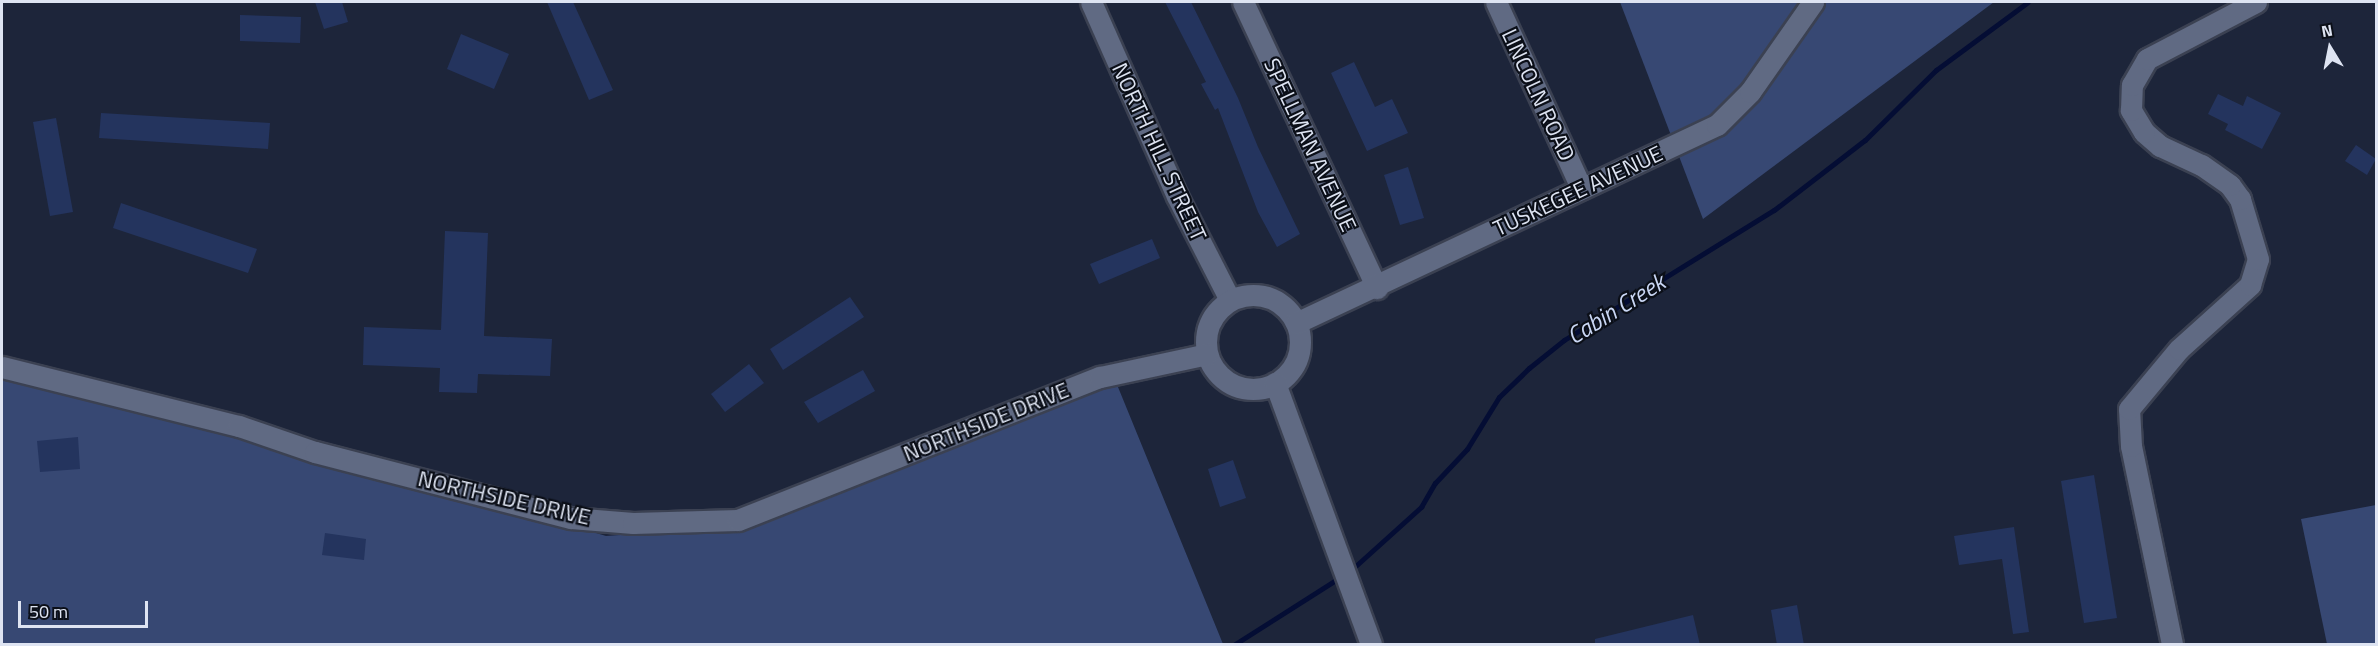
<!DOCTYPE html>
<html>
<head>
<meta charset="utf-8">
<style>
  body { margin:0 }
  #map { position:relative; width:2378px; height:646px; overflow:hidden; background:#1d253a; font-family:"Titillium Web",sans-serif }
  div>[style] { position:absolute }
  .forest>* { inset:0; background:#374873 }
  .stream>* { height:5px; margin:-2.5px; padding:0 2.5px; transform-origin:2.5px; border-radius:2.5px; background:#040d34 }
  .building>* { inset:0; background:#24345e }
  .roads { filter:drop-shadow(2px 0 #3b4152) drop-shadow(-2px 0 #3b4152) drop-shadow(0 2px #3b4152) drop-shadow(0 -2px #3b4152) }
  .minor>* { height:21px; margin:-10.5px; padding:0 10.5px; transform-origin:10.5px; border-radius:10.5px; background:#606a83 }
  .minor>.ring { margin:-10.5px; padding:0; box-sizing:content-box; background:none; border:21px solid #606a83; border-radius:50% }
  span { translate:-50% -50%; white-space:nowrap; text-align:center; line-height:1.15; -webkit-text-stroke:4.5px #0b0f18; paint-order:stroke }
  .street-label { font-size:22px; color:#dee4f2 }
  .water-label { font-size:24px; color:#cad7f4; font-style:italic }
  .frame { position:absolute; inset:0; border:3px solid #dee4f2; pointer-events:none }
  .north { position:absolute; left:2300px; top:18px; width:60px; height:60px; -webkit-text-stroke:4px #0b0f18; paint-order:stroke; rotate:350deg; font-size:16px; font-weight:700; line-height:24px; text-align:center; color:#dee4f2 }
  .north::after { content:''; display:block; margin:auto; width:21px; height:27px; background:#dee4f2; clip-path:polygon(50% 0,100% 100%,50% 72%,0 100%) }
  .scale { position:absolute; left:18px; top:601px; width:130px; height:27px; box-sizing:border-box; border:3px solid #dee4f2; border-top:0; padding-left:8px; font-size:18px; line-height:21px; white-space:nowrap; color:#dee4f2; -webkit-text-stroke:4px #0b0f18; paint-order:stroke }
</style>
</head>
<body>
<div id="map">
  <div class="forest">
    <div style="clip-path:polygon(1620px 2px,1994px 2px,1703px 219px)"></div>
    <div style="clip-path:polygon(2px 363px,243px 426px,606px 536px,722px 528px,1109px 365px,1223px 644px,2px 644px)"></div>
    <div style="clip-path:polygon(2376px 505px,2376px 644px,2327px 644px,2301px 519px)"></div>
  </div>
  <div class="stream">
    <div style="left:1350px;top:571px;width:96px;rotate:-42deg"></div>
    <div style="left:1421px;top:507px;width:28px;rotate:-60deg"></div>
    <div style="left:1435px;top:483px;width:47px;rotate:-46.7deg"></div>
    <div style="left:1467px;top:449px;width:61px;rotate:-58.4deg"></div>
    <div style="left:1499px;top:397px;width:42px;rotate:-44deg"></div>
    <div style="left:1529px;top:368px;width:45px;rotate:-38.7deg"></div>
    <div style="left:1564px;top:340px;width:247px;rotate:-31.8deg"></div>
    <div style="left:1774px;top:210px;width:115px;rotate:-37.6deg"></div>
    <div style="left:1865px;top:140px;width:100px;rotate:-44.6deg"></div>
    <div style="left:1936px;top:70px;width:114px;rotate:-36.5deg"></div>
    <div style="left:1235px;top:644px;width:127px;rotate:-32.4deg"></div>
  </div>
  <div class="building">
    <div style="clip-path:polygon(315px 2px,342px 2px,348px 22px,324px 29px)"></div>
    <div style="clip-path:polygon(547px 2px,573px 2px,613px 90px,589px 100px)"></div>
    <div style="clip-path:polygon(1165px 2px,1191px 2px,1238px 98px,1258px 147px,1300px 234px,1277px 247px,1258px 212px,1218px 108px,1215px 110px,1201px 84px,1206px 82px)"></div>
    <div style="clip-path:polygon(240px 15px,301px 17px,300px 43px,240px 41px)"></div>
    <div style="clip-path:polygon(461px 34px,509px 54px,494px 89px,447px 69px)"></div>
    <div style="clip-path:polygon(1354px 62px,1375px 107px,1392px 99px,1408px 133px,1367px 151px,1331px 73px)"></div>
    <div style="clip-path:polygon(2218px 94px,2243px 106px,2247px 96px,2281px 113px,2262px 149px,2225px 130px,2228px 124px,2208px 114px)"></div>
    <div style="clip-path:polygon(101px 113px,270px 123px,268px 149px,99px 138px)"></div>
    <div style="clip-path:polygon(56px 118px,73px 212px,50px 216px,33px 122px)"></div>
    <div style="clip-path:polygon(2356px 145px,2376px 159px,2367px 175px,2345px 161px)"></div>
    <div style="clip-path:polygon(1408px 167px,1424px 218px,1400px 225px,1384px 175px)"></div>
    <div style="clip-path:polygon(121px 203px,257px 249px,248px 273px,113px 228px)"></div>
    <div style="clip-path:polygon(445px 231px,488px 233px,484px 336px,552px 339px,550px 376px,478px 374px,477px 393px,439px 392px,440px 368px,363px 365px,364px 327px,441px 330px)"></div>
    <div style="clip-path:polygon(1152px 239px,1160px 258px,1099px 284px,1090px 264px)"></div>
    <div style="clip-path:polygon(850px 297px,864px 317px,783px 370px,770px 349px)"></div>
    <div style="clip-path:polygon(749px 364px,764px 383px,725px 412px,711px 394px)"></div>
    <div style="clip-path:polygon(863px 370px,875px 391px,818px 423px,804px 402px)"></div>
    <div style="clip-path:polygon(78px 437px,80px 469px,40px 472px,37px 441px)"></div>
    <div style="clip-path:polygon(1233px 460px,1246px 498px,1220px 507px,1208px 469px)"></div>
    <div style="clip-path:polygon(2094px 475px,2117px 618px,2084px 623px,2061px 481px)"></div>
    <div style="clip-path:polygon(2014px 527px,2029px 632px,2013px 634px,2002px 559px,1959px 565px,1954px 536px)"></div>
    <div style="clip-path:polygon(325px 533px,366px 539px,364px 560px,322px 555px)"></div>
    <div style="clip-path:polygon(1797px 605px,1804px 645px,1777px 645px,1771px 610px)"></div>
    <div style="clip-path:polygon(1693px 615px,1700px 645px,1595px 645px,1595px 639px)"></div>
  </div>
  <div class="roads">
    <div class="minor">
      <div style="left:1091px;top:2px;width:212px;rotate:66.1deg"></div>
      <div style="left:1177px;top:196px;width:117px;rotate:63deg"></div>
      <div style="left:1243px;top:2px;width:316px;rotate:64.9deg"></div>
      <div style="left:1496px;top:2px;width:205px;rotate:65.4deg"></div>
      <div class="ring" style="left:1206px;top:295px;width:73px;height:73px"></div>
      <div style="left:1296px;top:323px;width:465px;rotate:-25.2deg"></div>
      <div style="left:1717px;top:125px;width:47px;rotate:-45deg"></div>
      <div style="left:1750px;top:92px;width:110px;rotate:-55deg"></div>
      <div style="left:2px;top:367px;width:244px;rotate:14deg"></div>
      <div style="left:239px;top:426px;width:80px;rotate:18.9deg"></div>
      <div style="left:315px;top:452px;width:264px;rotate:14.5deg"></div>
      <div style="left:571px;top:518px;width:62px;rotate:4.6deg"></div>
      <div style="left:633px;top:523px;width:105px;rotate:-1.6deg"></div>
      <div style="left:738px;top:520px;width:389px;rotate:-21.6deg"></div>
      <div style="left:1100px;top:377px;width:109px;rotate:-12.1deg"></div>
      <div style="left:1275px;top:383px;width:278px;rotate:69.8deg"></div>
      <div style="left:2172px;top:644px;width:202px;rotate:-101.7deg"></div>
      <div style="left:2131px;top:446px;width:37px;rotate:-93deg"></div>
      <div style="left:2129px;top:409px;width:78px;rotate:-50.2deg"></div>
      <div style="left:2179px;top:349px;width:96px;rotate:-42deg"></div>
      <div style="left:2250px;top:285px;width:27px;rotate:-73deg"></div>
      <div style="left:2258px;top:259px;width:63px;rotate:-106.7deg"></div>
      <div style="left:2240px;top:199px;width:17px;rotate:-126deg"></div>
      <div style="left:2230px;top:185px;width:35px;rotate:-145deg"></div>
      <div style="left:2201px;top:165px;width:45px;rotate:-155.1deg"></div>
      <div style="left:2160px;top:146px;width:21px;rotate:-139deg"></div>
      <div style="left:2144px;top:132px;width:26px;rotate:-121deg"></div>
      <div style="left:2131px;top:110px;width:25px;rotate:-88deg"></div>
      <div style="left:2132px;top:85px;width:30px;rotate:-60deg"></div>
      <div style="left:2147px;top:59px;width:123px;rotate:-27.6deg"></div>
    </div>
  </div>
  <div class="street-label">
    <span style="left:1538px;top:95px;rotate:65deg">LINCOLN ROAD</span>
    <span style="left:1310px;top:145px;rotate:65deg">SPELLMAN AVENUE</span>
    <span style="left:1159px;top:152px;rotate:65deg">NORTH HILL STREET</span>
    <span style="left:1578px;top:191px;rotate:-25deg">TUSKEGEE AVENUE</span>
    <span style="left:986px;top:422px;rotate:-22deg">NORTHSIDE DRIVE</span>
    <span style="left:504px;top:498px;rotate:13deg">NORTHSIDE DRIVE</span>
  </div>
  <div class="water-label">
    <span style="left:1616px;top:309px;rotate:-32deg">Cabin Creek</span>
  </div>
  <div class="frame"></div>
  <div class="north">N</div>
  <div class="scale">50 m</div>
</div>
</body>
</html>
